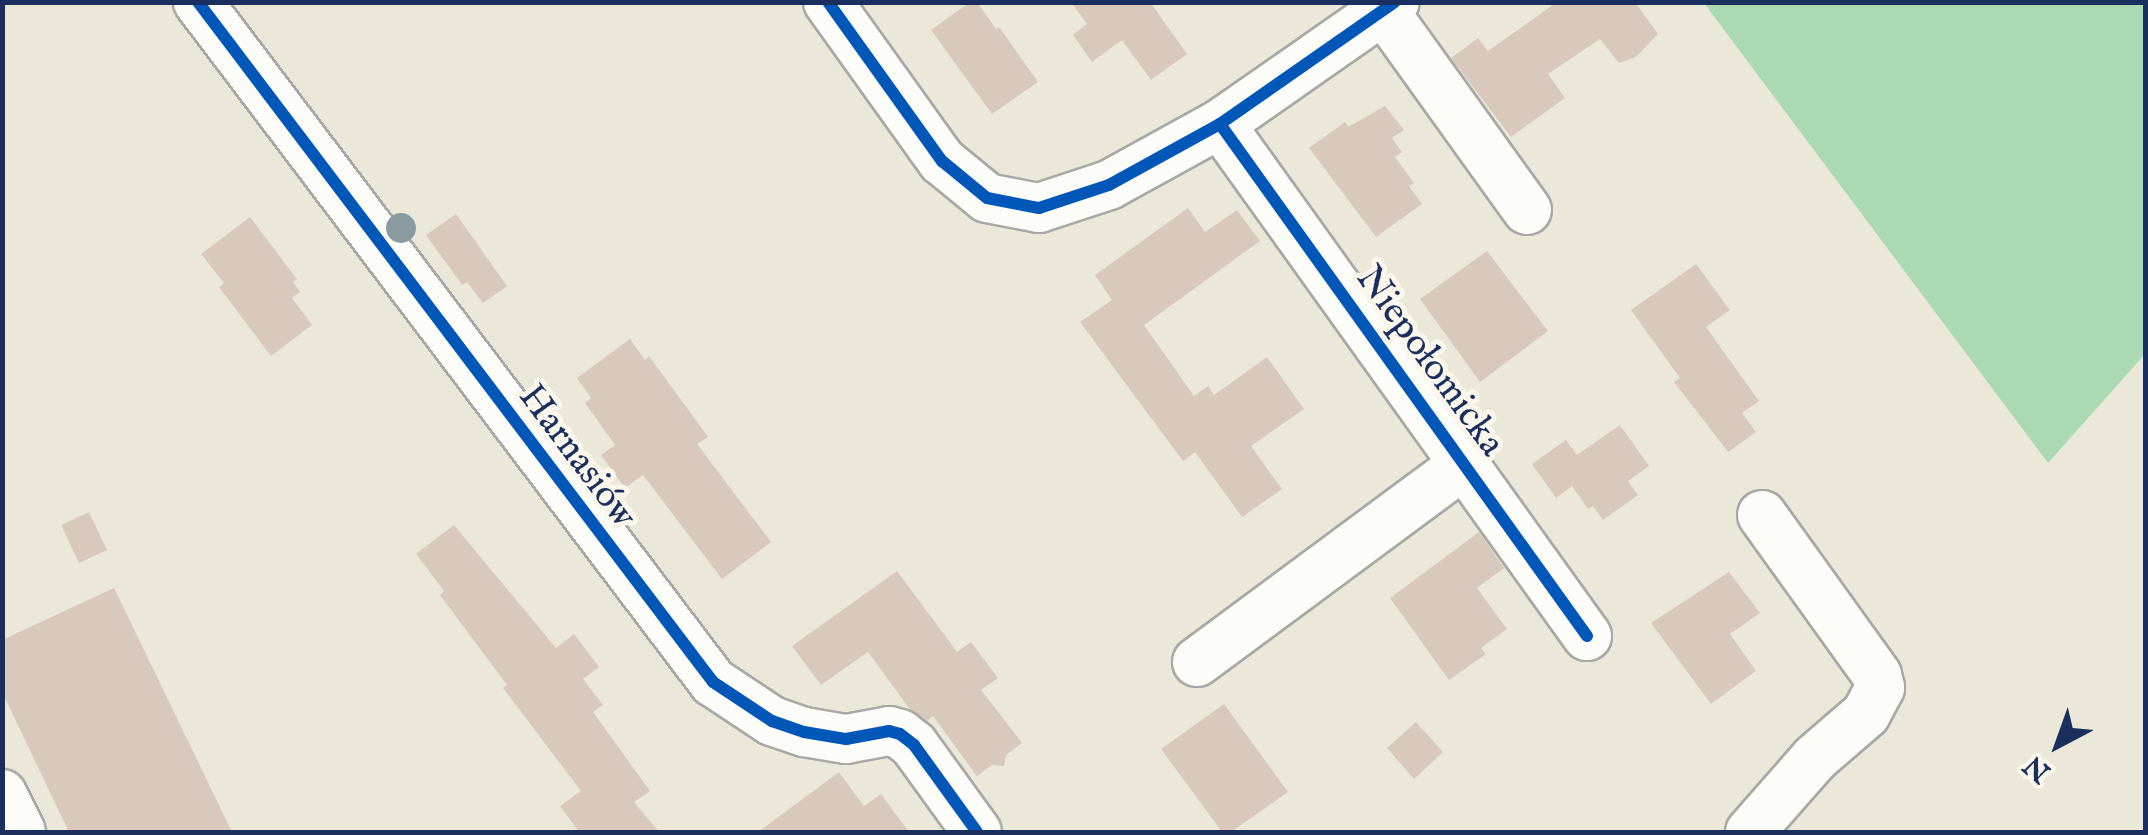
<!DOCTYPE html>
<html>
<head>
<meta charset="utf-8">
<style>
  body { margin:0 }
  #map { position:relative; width:2148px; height:835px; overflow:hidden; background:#ebe8da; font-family:"IM FELL English",serif }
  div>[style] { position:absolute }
  .green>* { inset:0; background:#abd9b2 }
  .building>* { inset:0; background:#d9c9bc }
  .roads { filter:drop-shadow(2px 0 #a8a9a6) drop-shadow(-2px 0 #a8a9a6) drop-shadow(0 2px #a8a9a6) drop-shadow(0 -2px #a8a9a6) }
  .minor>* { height:48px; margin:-24px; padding:0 24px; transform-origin:24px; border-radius:24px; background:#fcfcf9 }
  .cycleway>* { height:12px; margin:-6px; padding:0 6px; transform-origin:6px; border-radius:6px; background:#0057b8 }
  .trees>* { width:30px; height:30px; margin:-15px; border-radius:50%; background:#889c9f }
  span { translate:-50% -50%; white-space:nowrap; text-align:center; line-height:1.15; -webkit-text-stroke:10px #fbf7ec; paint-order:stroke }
  .street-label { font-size:38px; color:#1b2f5e }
  .frame { position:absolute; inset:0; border:5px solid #1b2f5e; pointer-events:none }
  .north { position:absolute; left:2008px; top:695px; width:100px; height:100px; -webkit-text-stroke:8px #fbf7ec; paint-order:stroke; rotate:221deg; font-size:28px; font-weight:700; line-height:40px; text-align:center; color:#1b2f5e }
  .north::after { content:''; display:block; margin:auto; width:35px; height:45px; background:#1b2f5e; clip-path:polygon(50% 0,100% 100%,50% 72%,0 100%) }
</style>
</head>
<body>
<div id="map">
  <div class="green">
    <div style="clip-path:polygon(1704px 3px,2145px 3px,2145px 354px,2048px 463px)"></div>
  </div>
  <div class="building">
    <div style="clip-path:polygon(970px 2px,977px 2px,996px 29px,999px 27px,1038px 82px,992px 114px,931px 30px)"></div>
    <div style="clip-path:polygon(1071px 2px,1150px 2px,1187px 54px,1151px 80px,1122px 40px,1092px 62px,1073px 35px,1087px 24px)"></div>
    <div style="clip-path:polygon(1557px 2px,1635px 2px,1658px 34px,1636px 57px,1619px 63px,1600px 39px,1548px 74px,1565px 98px,1511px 137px,1451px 58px,1478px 38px,1488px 51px)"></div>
    <div style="clip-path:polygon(1385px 106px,1404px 130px,1392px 138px,1402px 152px,1395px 157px,1414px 183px,1409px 186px,1422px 204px,1376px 237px,1309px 148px,1345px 122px,1348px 127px)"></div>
    <div style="clip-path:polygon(1188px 208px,1205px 232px,1237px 210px,1260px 241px,1144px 325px,1194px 396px,1208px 386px,1214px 395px,1267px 357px,1304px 409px,1251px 446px,1282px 489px,1242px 517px,1195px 452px,1183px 461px,1080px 322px,1112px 300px,1095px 275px)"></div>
    <div style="clip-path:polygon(456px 214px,507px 286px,483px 303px,467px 282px,462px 285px,426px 235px)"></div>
    <div style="clip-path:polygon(250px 217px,297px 279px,293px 282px,300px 292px,292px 298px,312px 325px,271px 356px,219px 287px,224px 283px,201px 254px)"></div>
    <div style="clip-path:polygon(1487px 251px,1548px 331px,1480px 382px,1420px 299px)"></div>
    <div style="clip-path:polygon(1696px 264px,1730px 310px,1706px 327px,1759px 401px,1742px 413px,1756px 432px,1728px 452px,1674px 382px,1680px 378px,1631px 310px)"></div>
    <div style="clip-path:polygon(630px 339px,645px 360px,649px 356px,708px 437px,697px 444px,771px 542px,722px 579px,643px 475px,625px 488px,601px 455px,615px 445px,585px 403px,591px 398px,577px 378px)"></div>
    <div style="clip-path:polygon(1620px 425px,1649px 466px,1628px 481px,1638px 495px,1603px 520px,1593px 506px,1588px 509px,1572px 486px,1556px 498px,1532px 464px,1566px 440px,1577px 455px)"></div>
    <div style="clip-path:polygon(89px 512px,107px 550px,79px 563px,61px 525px)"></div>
    <div style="clip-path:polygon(454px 525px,556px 648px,574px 634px,599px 667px,583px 679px,603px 705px,593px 712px,650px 791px,634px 802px,659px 832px,579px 832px,560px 806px,581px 791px,503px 688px,507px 685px,440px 595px,444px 591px,416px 554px)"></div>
    <div style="clip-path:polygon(1479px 532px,1504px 568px,1477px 588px,1507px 629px,1481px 648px,1486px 654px,1449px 680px,1390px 598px)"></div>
    <div style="clip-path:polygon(897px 571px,957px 652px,971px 642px,998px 678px,981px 690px,1022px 743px,1006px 755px,1004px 766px,992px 765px,977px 776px,933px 716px,927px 721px,909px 708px,868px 652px,821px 685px,792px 646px)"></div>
    <div style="clip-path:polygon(1729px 572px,1760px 613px,1730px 634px,1756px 671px,1711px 704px,1651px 623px)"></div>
    <div style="clip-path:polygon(114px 588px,232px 832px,69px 832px,2px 692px,2px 640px)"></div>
    <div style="clip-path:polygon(1224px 704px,1288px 792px,1231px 832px,1222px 832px,1161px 749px)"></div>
    <div style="clip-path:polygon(1416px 722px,1443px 752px,1414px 779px,1387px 748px)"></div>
    <div style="clip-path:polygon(839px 772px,864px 806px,881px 794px,909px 832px,758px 832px)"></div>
  </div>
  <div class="roads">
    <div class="minor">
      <div style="left:198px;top:2px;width:853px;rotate:52.86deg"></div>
      <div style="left:713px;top:682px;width:71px;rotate:33.5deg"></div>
      <div style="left:772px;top:721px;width:34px;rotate:19deg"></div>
      <div style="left:804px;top:732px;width:43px;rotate:9.5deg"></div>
      <div style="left:846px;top:739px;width:44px;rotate:-10.5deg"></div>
      <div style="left:889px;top:731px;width:11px;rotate:15deg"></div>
      <div style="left:900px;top:734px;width:18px;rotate:38deg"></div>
      <div style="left:914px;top:745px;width:107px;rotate:54.1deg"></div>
      <div style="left:828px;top:2px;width:196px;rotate:54.4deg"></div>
      <div style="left:942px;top:161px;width:58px;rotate:39.4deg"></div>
      <div style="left:987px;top:198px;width:53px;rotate:10.9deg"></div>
      <div style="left:1039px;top:208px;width:74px;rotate:-18.2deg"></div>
      <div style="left:1109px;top:185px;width:127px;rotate:-28.8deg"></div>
      <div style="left:1220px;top:124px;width:213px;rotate:-34.9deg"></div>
      <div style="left:1384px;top:11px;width:245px;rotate:54.3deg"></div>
      <div style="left:1220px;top:124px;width:630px;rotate:54.37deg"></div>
      <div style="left:1197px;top:662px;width:335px;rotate:-36.5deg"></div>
      <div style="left:2px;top:794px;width:42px;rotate:63.4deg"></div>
      <div style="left:1750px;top:832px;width:98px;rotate:-48.7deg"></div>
      <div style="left:1815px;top:758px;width:67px;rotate:-40.8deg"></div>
      <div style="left:1866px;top:714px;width:30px;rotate:-62deg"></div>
      <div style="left:1880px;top:688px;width:13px;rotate:-103deg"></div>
      <div style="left:1877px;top:675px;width:197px;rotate:-125.7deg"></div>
    </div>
  </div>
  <div class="cycleway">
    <div style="left:198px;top:2px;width:853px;rotate:52.86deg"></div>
    <div style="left:713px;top:682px;width:71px;rotate:33.5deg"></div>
    <div style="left:772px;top:721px;width:34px;rotate:19deg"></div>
    <div style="left:804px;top:732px;width:43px;rotate:9.5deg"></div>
    <div style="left:846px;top:739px;width:44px;rotate:-10.5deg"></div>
    <div style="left:889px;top:731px;width:11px;rotate:15deg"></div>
    <div style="left:900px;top:734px;width:18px;rotate:38deg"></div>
    <div style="left:914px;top:745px;width:107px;rotate:54.1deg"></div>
    <div style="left:828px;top:2px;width:196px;rotate:54.4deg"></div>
    <div style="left:942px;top:161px;width:58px;rotate:39.4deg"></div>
    <div style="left:987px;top:198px;width:53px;rotate:10.9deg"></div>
    <div style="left:1039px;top:208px;width:74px;rotate:-18.2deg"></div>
    <div style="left:1109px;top:185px;width:127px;rotate:-28.8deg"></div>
    <div style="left:1220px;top:124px;width:213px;rotate:-34.9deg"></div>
    <div style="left:1220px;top:124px;width:630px;rotate:54.37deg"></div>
  </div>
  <div class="trees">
    <div style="left:401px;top:228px"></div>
  </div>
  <div class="street-label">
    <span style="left:1429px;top:362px;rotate:54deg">Niepołomicka</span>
    <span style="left:576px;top:457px;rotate:53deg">Harnasiów</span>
  </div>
  <div class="frame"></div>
  <div class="north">N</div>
</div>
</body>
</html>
